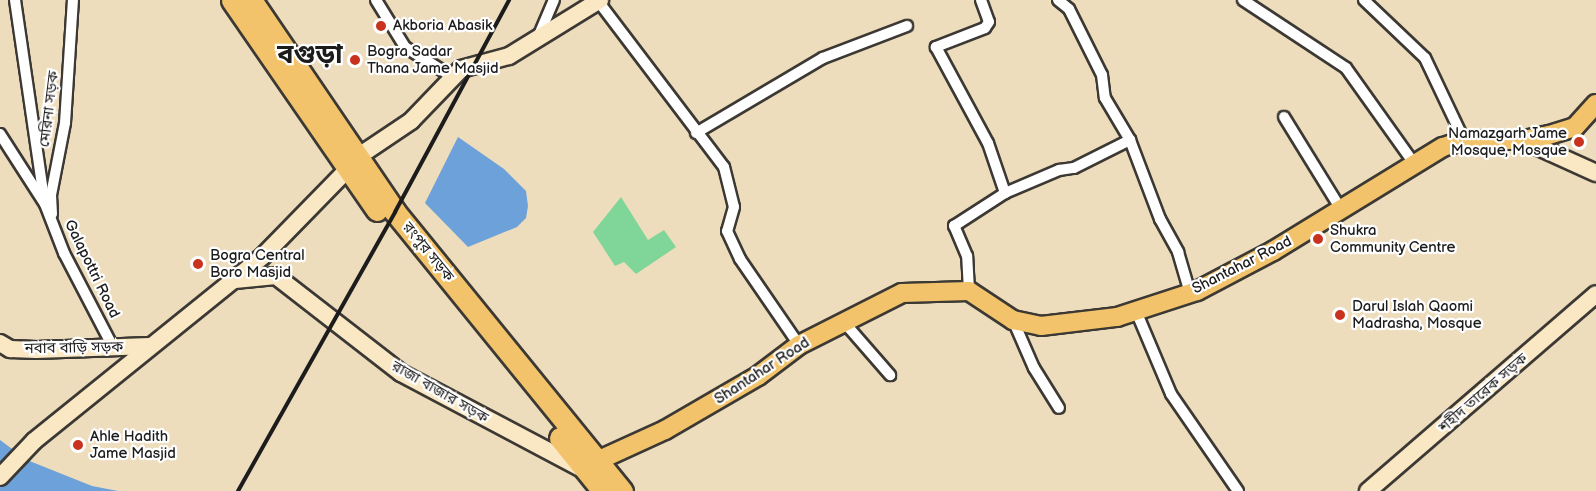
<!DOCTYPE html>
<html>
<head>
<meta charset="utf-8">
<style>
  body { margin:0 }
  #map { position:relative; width:1596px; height:491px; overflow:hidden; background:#eeddbc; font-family:"Balsamiq Sans","Noto Sans Bengali",sans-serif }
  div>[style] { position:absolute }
  .green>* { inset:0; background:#80d599 }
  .water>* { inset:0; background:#6ca1d9 }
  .roads { filter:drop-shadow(2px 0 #3c3934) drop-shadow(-2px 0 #3c3934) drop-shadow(0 2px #3c3934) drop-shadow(0 -2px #3c3934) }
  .street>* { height:10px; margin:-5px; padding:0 5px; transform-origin:5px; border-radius:5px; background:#fff }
  .secondary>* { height:16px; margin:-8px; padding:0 8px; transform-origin:8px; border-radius:8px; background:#fae7c3 }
  .primary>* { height:18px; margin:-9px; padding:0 9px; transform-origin:9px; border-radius:9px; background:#f2c36a }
  .highway>* { height:21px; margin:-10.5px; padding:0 10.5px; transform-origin:10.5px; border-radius:10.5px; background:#f2c36a }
  .rail>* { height:4px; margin:-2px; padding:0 2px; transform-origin:2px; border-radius:2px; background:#1c1c1c }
  .dots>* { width:16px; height:16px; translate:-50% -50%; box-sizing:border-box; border:3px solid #fff; border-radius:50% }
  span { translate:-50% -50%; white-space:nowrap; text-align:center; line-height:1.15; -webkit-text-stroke:4.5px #fff; paint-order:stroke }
  .poi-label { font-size:15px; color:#1c1c1c }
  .left { translate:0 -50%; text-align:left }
  .right { translate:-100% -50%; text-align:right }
  .street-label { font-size:15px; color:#1c1c1c }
  .town-label { font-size:27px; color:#1c1c1c; font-weight:700 }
</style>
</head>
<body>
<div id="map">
  <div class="green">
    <div style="clip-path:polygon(621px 197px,648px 240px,664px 230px,676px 247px,636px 274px,624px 262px,615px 266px,593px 232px)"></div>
  </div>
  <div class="water">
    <div style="clip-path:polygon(458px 137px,504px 169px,526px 191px,528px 206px,526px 218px,517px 227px,468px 247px,425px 203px)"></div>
    <div style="clip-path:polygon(0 440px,27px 460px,92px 486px,118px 491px,0 491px)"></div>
  </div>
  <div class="roads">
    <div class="street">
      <div style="left:15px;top:0;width:201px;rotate:81.7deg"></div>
      <div style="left:376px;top:0;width:55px;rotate:58.3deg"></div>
      <div style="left:405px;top:47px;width:54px;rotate:32.2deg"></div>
      <div style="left:981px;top:0;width:23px;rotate:70deg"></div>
      <div style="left:989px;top:22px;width:7px;rotate:124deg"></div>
      <div style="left:985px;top:28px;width:53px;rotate:158.8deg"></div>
      <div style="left:936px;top:47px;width:109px;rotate:61.6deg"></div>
      <div style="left:988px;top:143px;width:53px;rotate:71.2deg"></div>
      <div style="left:1058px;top:0;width:14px;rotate:39deg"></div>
      <div style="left:1069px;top:9px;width:74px;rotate:63.4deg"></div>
      <div style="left:1102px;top:75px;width:23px;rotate:83deg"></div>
      <div style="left:1105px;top:98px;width:49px;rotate:59.2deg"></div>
      <div style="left:1130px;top:140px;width:85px;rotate:69.2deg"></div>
      <div style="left:1160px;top:219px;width:38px;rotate:61deg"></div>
      <div style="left:1178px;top:252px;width:43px;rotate:73.7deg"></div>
      <div style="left:1243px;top:0;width:123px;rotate:33.4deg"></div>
      <div style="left:1346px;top:68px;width:115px;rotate:54.5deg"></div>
      <div style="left:1364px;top:0;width:84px;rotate:43.6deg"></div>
      <div style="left:1425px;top:58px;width:91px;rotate:64.6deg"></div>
      <div style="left:598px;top:1px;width:208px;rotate:52.8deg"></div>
      <div style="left:724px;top:167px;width:41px;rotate:76deg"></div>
      <div style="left:734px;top:207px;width:25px;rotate:106deg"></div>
      <div style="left:727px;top:231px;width:31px;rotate:65deg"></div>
      <div style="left:740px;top:259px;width:104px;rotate:55.5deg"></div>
      <div style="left:539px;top:35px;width:38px;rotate:-67deg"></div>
      <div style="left:1284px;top:117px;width:110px;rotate:58.3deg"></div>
      <div style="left:696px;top:133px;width:147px;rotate:-30.6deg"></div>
      <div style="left:823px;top:58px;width:90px;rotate:-20.9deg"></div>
      <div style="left:0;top:134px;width:83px;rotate:57.3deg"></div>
      <div style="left:45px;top:204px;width:53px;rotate:68.8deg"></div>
      <div style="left:64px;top:253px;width:106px;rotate:62.5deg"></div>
      <div style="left:52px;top:214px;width:19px;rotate:-93deg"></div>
      <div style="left:51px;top:195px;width:73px;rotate:-79deg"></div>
      <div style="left:65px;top:123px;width:123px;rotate:-86.3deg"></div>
      <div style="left:969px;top:291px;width:35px;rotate:-93deg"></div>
      <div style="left:967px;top:256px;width:33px;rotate:-113deg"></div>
      <div style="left:954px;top:226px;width:61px;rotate:-32.9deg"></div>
      <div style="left:1005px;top:193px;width:59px;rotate:-23.1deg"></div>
      <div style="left:1059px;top:170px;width:15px;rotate:-8deg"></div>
      <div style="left:1074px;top:168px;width:63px;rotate:-26.6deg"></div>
      <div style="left:1136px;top:311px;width:90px;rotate:67.1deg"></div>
      <div style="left:1171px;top:394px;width:118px;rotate:55.4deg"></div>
      <div style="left:1013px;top:320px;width:52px;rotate:66.4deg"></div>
      <div style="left:1034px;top:368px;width:47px;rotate:58deg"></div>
      <div style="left:843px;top:321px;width:72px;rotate:49deg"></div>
    </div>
    <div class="secondary">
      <div style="left:1523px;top:140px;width:80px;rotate:24.3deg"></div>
      <div style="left:359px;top:156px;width:63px;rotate:-33.9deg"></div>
      <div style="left:411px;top:121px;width:72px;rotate:-46.1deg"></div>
      <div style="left:461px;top:69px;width:50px;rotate:-15.2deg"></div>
      <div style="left:509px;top:56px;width:107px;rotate:-31.6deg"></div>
      <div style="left:276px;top:276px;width:158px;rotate:37.8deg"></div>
      <div style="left:401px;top:373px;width:205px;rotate:27.9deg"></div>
      <div style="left:235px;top:280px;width:41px;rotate:-5.6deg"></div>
      <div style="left:0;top:343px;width:12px;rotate:31deg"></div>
      <div style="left:10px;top:349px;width:26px;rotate:2deg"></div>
      <div style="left:36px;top:350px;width:114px;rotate:-2deg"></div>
      <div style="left:0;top:477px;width:50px;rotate:-46.6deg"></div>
      <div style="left:34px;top:441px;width:294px;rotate:-38.9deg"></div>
      <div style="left:263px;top:256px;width:123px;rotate:-45.7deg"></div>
      <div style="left:1368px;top:491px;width:301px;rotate:-40.8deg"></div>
    </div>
    <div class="primary">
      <div style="left:597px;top:461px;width:75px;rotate:-24.5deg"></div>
      <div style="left:665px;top:430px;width:108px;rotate:-30.1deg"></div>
      <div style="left:758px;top:376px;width:51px;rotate:-37.1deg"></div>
      <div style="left:799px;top:345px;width:115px;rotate:-26.8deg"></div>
      <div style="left:902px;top:293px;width:67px;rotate:-1.7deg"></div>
      <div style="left:969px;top:291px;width:53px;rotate:33.4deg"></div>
      <div style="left:1013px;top:320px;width:29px;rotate:12deg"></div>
      <div style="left:1041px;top:326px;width:77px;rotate:-6.8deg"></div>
      <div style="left:1117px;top:317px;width:84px;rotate:-18deg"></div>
      <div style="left:1197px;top:291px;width:86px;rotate:-27.8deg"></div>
      <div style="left:1273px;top:251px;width:199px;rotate:-31.5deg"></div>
      <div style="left:1443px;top:147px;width:22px;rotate:-18deg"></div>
      <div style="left:1464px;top:140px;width:59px"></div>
      <div style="left:1523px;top:140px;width:26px;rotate:-11deg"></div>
      <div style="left:1549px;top:135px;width:27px;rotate:-17deg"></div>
      <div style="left:1575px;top:127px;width:31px;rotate:-48deg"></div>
    </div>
    <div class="highway">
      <div style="left:232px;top:0;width:255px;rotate:55.4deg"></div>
      <div style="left:251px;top:0;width:256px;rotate:55.8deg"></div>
      <div style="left:395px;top:212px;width:360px;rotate:50.9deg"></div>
      <div style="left:560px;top:438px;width:68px;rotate:50.9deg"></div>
    </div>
  </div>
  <div class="rail">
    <div style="left:238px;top:491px;width:320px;rotate:-60.6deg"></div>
    <div style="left:395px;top:212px;width:241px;rotate:-61.7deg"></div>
  </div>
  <div class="dots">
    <div style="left:381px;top:26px;background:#c8321e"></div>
    <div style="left:355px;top:60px;background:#c8321e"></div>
    <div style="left:1579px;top:142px;background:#c8321e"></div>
    <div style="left:1318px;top:239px;background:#c8321e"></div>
    <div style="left:198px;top:264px;background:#c8321e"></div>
    <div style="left:1340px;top:315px;background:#c8321e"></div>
    <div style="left:78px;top:445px;background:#c8321e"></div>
  </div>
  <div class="poi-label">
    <span class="left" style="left:393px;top:26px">Akboria Abasik</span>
    <span class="left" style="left:367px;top:60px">Bogra Sadar<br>Thana Jame Masjid</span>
    <span class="right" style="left:1567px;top:142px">Namazgarh Jame<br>Mosque, Mosque</span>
    <span class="left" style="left:1330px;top:239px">Shukra<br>Community Centre</span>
    <span class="left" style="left:210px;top:264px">Bogra Central<br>Boro Masjid</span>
    <span class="left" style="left:1352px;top:315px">Darul Islah Qaomi<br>Madrasha, Mosque</span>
    <span class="left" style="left:90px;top:445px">Ahle Hadith<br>Jame Masjid</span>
  </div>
  <div class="street-label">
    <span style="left:49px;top:109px;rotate:-83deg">মেরিনা সড়ক</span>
    <span style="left:428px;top:252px;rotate:51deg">রংপুর সড়ক</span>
    <span style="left:1242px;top:265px;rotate:-27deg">Shantahar Road</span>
    <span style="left:92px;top:269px;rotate:64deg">Galapottri Road</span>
    <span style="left:74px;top:348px;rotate:-1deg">নবাব বাড়ি সড়ক</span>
    <span style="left:762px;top:371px;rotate:-33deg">Shantahar Road</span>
    <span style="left:440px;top:392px;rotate:30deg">রাজা বাজার সড়ক</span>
    <span style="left:1483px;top:393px;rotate:-41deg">শহীদ তারেক সড়ক</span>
  </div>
  <div class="town-label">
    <span style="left:310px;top:56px">বগুড়া</span>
  </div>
</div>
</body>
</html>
